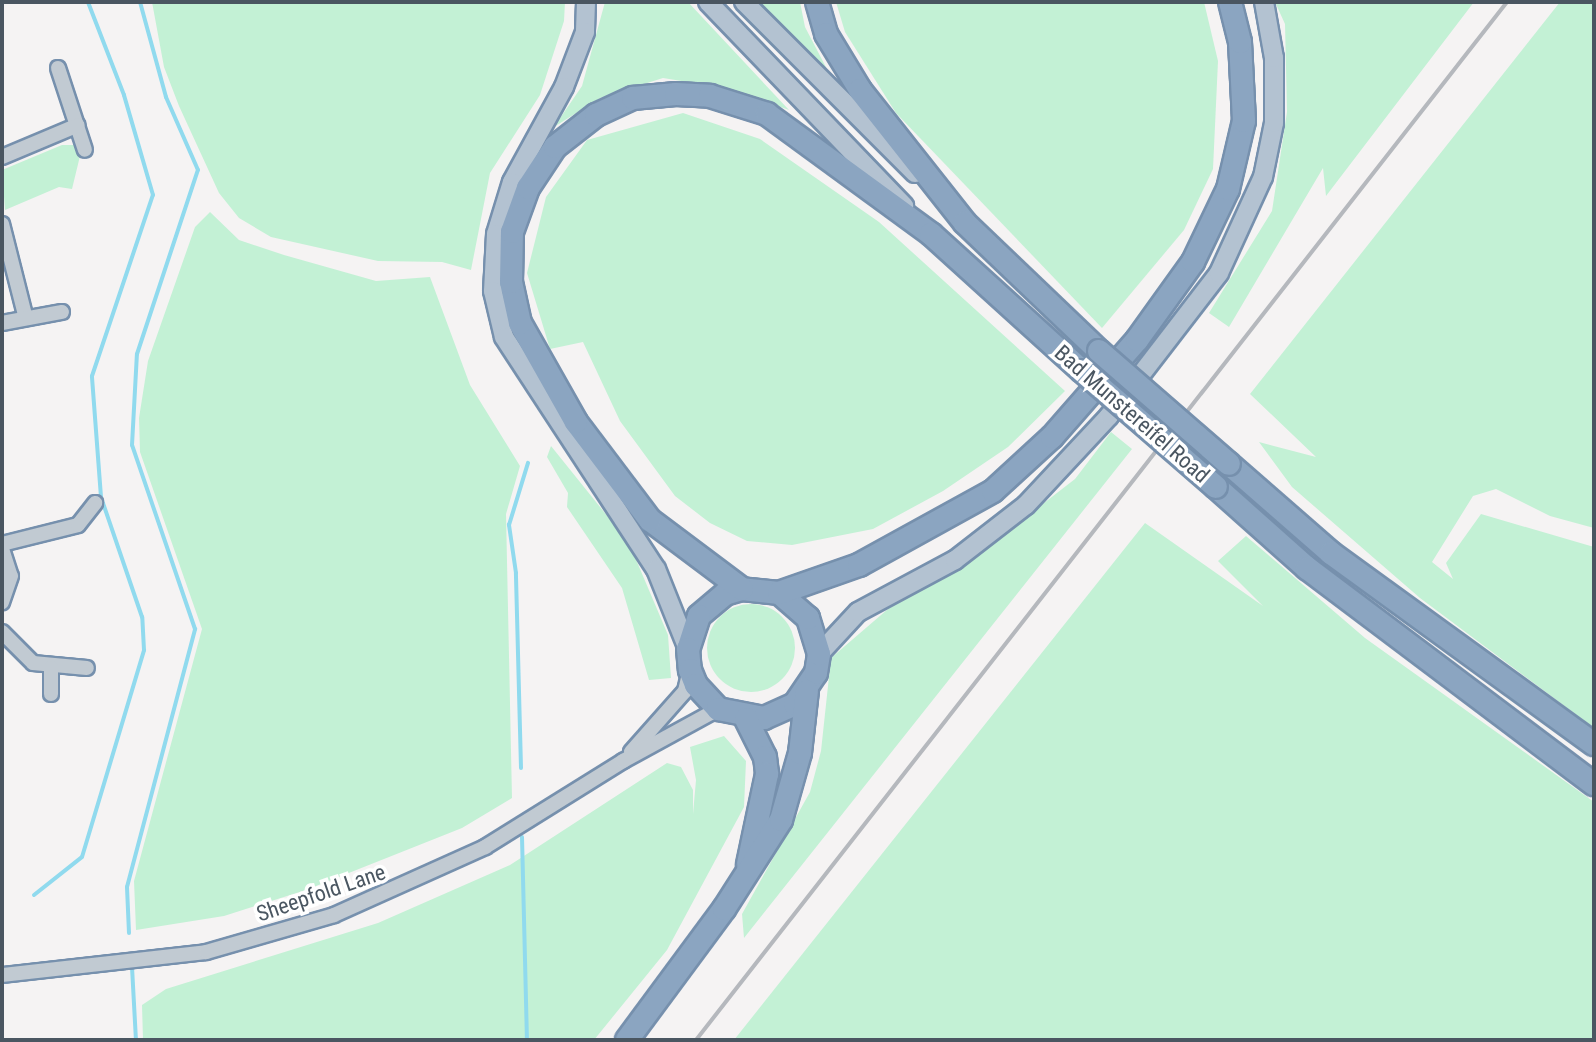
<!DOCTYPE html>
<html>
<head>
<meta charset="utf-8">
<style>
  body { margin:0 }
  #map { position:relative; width:1596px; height:1042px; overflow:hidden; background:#f5f3f3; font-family:"Roboto Condensed",sans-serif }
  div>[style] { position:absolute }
  .green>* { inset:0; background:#c3f1d5 }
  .round { border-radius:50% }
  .stream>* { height:4px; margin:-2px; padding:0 2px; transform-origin:2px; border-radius:2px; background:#90daee }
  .roads { filter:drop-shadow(2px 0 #7690ad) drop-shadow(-2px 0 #7690ad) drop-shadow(0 2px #7690ad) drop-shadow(0 -2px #7690ad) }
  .minor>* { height:14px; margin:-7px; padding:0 7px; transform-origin:7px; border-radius:7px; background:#c1cad2 }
  .major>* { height:18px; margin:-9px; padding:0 9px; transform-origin:9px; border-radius:9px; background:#b3c2d1 }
  .highway>* { height:22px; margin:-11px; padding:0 11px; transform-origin:11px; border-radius:11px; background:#8ba5c1 }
  .rail>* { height:4px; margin:-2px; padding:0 2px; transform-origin:2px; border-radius:2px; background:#b5b8bd }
  .bridges { filter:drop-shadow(2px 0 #7690ad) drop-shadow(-2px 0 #7690ad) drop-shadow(0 2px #7690ad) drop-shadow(0 -2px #7690ad) }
  .highway-bridge>* { height:22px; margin:-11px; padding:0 11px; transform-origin:11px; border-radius:11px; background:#8ba5c1 }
  span { translate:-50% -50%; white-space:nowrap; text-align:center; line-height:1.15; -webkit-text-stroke:7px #fff; paint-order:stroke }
  .street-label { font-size:22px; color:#4a5661 }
  .frame { position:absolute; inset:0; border:4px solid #4a5661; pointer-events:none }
</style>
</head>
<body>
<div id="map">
  <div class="green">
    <div style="clip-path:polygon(152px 2px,565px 2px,564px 21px,540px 95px,490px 173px,471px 270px,442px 262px,378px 261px,271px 237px,239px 218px,219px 193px,179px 106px,164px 67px)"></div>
    <div style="clip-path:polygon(605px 2px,688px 2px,789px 110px,731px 89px,663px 78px,600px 98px,554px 127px,582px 86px)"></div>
    <div style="clip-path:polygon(758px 2px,800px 2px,805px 27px,829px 73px)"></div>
    <div style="clip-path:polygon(836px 2px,1204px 2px,1218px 61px,1213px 169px,1184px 230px,1102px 328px,896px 113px,845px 32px)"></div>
    <div style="clip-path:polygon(1275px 2px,1474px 2px,1326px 196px,1323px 168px,1229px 327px,1209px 313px,1272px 211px,1287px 112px,1285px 24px)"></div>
    <div style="clip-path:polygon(1560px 2px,1594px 2px,1594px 528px,1550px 516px,1496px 489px,1473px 496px,1432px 562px,1453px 579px,1446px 563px,1481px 514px,1594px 547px,1594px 728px,1420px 598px,1292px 487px,1259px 442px,1316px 457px,1250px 394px)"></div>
    <div style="clip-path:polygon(683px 113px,760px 139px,879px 222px,1065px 391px,1008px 447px,943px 491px,873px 529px,792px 545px,747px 541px,710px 523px,675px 496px,620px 421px,583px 342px,550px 349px,527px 273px,546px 197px,587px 140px)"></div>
    <div style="clip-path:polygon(62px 145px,74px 145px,80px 156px,72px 189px,59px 187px,5px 210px,2px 170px)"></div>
    <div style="clip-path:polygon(210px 212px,239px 240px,284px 255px,376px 281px,430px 277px,470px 385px,520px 466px,506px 514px,512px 798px,462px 828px,306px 890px,224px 916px,136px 930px,134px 881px,202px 629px,140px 452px,139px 418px,148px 361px,195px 227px)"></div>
    <div style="clip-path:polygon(1111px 432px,1132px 449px,744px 938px,742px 914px,810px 792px,821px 751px,831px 658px,888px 609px,1013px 527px,1075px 479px)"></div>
    <div style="clip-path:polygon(551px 446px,629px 543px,668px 635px,671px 678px,649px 680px,622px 588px,567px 507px,568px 493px,547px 457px)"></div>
    <div style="clip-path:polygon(1145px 523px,1263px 606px,1218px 561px,1246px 536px,1365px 638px,1594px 802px,1594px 1040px,734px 1040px)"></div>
    <div class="round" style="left:707px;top:604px;width:88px;height:88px"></div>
    <div style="clip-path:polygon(724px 736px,746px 761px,744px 807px,667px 950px,594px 1040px,143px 1040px,142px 1005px,166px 989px,378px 923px,510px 865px,667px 763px,681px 767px,693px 790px,693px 814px,696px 780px,690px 747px)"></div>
  </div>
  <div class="stream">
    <div style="left:521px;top:768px;width:195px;rotate:-91.5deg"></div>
    <div style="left:516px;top:573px;width:49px;rotate:-98.3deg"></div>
    <div style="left:509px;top:525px;width:65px;rotate:-73deg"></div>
    <div style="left:522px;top:837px;width:203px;rotate:88.6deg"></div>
    <div style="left:34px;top:895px;width:61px;rotate:-38.4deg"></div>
    <div style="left:82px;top:857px;width:216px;rotate:-73.3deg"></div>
    <div style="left:144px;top:650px;width:33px;rotate:-93deg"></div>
    <div style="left:142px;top:617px;width:127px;rotate:-108.9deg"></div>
    <div style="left:101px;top:497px;width:121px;rotate:-94.3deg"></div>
    <div style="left:92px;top:376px;width:191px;rotate:-71.4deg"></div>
    <div style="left:153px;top:195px;width:104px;rotate:-106.2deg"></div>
    <div style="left:124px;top:95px;width:100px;rotate:-111.2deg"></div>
    <div style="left:129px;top:933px;width:46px;rotate:-92.5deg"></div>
    <div style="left:127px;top:887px;width:267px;rotate:-75.2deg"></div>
    <div style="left:195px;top:629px;width:194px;rotate:-108.9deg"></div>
    <div style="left:132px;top:445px;width:91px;rotate:-86.9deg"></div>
    <div style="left:137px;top:354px;width:194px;rotate:-71.7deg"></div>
    <div style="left:198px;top:170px;width:80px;rotate:-113.7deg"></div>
    <div style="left:166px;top:97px;width:98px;rotate:-105.3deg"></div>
    <div style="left:132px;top:967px;width:73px;rotate:86.9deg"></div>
  </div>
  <div class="roads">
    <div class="minor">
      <div style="left:58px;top:68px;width:86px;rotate:71.8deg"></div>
      <div style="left:2px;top:157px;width:82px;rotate:-22.8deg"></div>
      <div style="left:2px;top:224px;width:94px;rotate:75.8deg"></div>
      <div style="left:2px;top:323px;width:61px;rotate:-10.4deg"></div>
      <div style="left:2px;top:544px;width:78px;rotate:-14deg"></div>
      <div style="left:78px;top:525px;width:28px;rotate:-52deg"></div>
      <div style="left:2px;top:549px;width:28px;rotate:72deg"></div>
      <div style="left:11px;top:576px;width:28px;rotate:109deg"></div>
      <div style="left:2px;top:632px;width:44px;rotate:45deg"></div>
      <div style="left:33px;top:663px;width:54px;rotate:5.3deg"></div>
      <div style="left:51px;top:694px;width:26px;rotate:-90deg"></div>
      <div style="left:631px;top:752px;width:81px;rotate:-48.5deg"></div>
      <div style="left:685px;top:691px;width:22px;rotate:-77deg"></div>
      <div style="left:2px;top:975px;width:205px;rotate:-6.4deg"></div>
      <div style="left:206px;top:952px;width:133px;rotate:-16.1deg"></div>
      <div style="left:334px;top:915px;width:166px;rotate:-24.2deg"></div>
      <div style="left:485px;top:847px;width:163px;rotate:-31.9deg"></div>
      <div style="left:623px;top:761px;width:108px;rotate:-28.7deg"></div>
    </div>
    <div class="major">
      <div style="left:586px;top:2px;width:30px;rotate:92deg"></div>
      <div style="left:585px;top:32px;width:59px;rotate:110.9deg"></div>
      <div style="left:564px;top:87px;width:108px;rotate:118.7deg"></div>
      <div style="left:512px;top:182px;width:54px;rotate:107.1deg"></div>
      <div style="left:496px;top:234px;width:57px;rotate:93deg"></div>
      <div style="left:493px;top:291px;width:47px;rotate:76.6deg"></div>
      <div style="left:504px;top:337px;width:277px;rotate:56.8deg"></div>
      <div style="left:656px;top:569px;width:86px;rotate:68.2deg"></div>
      <div style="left:708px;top:2px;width:283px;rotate:46.1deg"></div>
      <div style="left:744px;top:2px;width:242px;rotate:45deg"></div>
      <div style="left:819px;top:654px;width:57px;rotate:-47.1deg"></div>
      <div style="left:858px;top:612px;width:110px;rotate:-28.2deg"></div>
      <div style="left:955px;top:560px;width:90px;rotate:-37.8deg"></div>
      <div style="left:1026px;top:505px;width:122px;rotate:-47deg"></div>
      <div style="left:1109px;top:416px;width:180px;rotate:-52.4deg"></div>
      <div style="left:1219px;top:273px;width:106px;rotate:-65.4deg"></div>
      <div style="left:1263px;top:177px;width:55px;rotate:-78.5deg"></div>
      <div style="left:1274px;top:123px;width:65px;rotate:-90deg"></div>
      <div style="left:1274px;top:58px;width:57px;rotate:-100.1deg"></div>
    </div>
    <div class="highway">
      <div style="left:817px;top:2px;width:33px;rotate:74deg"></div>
      <div style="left:826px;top:34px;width:66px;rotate:58.7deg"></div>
      <div style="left:860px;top:90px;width:169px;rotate:51.7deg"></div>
      <div style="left:965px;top:223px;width:185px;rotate:43.7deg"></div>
      <div style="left:1229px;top:464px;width:135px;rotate:41.1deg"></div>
      <div style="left:1331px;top:553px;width:325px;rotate:36deg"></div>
      <div style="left:1216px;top:487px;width:122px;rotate:41.7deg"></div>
      <div style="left:1307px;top:568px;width:359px;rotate:37deg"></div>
      <div style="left:742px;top:589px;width:18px;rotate:164deg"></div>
      <div style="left:725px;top:594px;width:34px;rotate:140deg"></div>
      <div style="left:699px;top:616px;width:35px;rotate:108deg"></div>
      <div style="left:688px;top:649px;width:21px;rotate:85deg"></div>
      <div style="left:690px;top:670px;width:16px;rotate:68deg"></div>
      <div style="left:696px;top:685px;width:33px;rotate:47deg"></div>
      <div style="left:718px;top:709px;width:47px;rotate:11.1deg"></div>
      <div style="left:764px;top:718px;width:34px;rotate:-24deg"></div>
      <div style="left:795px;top:704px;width:37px;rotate:-56deg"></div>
      <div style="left:816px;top:673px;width:19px;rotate:-81deg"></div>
      <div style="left:819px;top:654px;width:38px;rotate:-107deg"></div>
      <div style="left:808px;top:618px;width:38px;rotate:-139deg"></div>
      <div style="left:779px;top:593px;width:37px;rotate:-174deg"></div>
      <div style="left:742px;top:589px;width:115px;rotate:-143.1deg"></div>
      <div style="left:650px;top:520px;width:123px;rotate:-127.1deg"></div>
      <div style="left:576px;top:422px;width:114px;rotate:-119.5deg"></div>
      <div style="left:520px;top:323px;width:42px;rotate:-102.4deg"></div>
      <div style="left:511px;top:282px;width:50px;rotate:-88.9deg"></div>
      <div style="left:512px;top:232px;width:47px;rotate:-70deg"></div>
      <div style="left:528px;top:188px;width:49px;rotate:-56.6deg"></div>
      <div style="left:555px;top:147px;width:52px;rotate:-38deg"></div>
      <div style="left:596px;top:115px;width:41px;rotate:-24.7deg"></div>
      <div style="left:633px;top:98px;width:43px;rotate:-5.3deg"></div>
      <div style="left:676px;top:94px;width:34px;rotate:3deg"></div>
      <div style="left:710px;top:96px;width:60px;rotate:17.5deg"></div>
      <div style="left:767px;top:114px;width:203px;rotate:36.2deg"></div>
      <div style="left:931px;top:234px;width:204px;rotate:42.2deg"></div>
      <div style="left:779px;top:593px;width:85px;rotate:-19.3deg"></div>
      <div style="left:859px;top:565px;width:153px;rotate:-28.9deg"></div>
      <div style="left:993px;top:491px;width:80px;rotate:-42.5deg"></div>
      <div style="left:1052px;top:437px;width:129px;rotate:-48.8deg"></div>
      <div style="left:1137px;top:340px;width:96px;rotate:-54.3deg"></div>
      <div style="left:1193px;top:262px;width:81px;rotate:-64.4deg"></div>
      <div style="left:1228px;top:189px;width:70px;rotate:-76.8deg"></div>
      <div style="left:1244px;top:121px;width:79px;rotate:-92.9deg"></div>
      <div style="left:1240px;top:42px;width:41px;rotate:-104deg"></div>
      <div style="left:746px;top:719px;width:42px;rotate:63.4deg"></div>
      <div style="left:765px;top:757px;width:17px;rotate:83deg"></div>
      <div style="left:767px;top:774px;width:92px;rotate:101.9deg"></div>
      <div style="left:627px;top:1040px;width:163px;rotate:-53.5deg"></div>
      <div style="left:724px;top:909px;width:106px;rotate:-57.4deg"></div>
      <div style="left:781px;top:820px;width:70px;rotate:-74.2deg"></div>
      <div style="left:800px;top:753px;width:62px;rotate:-83.6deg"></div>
    </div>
  </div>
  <div class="rail">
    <div style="left:696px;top:1040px;width:1317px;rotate:-52deg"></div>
  </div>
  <div class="bridges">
    <div class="highway-bridge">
      <div style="left:1099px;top:351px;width:172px;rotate:41deg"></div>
      <div style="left:1082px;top:371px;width:177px;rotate:40.9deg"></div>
    </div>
  </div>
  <div class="street-label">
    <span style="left:1132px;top:414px;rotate:41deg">Bad Munstereifel Road</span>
    <span style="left:321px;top:893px;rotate:-19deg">Sheepfold Lane</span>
  </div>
  <div class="frame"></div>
</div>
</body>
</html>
